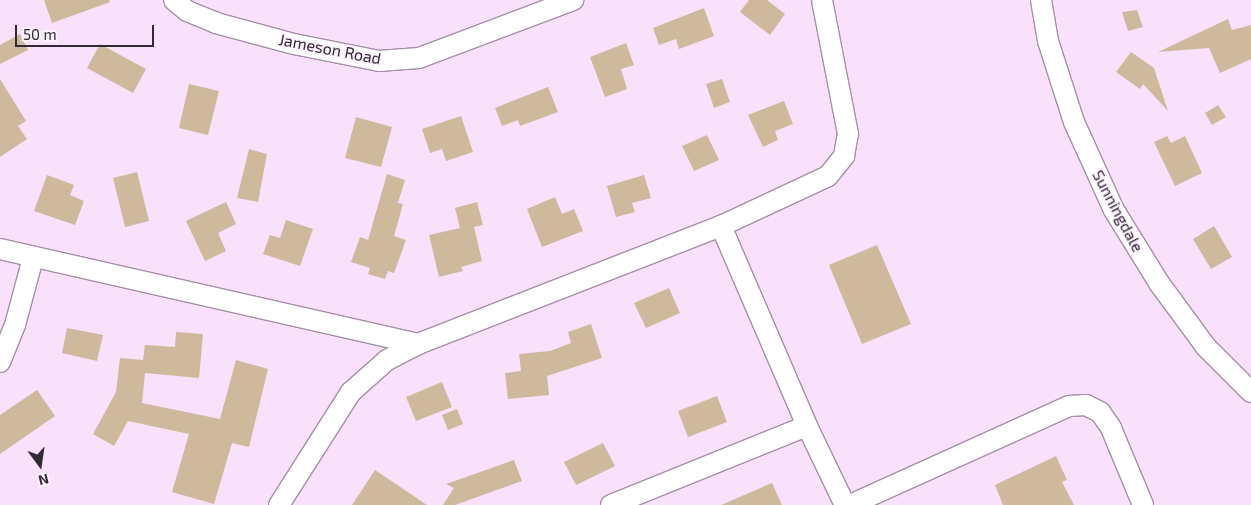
<!DOCTYPE html>
<html>
<head>
<meta charset="utf-8">
<style>
  body { margin:0 }
  #map { position:relative; width:1251px; height:505px; overflow:hidden; background:#f9e0fb; font-family:"Exo 2",sans-serif }
  div>[style] { position:absolute }
  .building>* { inset:0; background:#ceb99d }
  .roads { filter:drop-shadow(1px 0 #a68fa8) drop-shadow(-1px 0 #a68fa8) drop-shadow(0 1px #a68fa8) drop-shadow(0 -1px #a68fa8) }
  .minor>* { height:20px; margin:-10px; padding:0 10px; transform-origin:10px; border-radius:10px; background:#fff }
  span { translate:-50% -50%; white-space:nowrap; text-align:center; line-height:1.15; -webkit-text-stroke:4px #fdf3fe; paint-order:stroke }
  .street-label { font-size:16px; color:#332934 }
  .north { position:absolute; left:15px; top:440px; width:50px; height:50px; -webkit-text-stroke:4px #fdf3fe; paint-order:stroke; rotate:166deg; font-size:14px; font-weight:700; line-height:20px; text-align:center; color:#332934 }
  .north::after { content:''; display:block; margin:auto; width:18px; height:22px; background:#332934; clip-path:polygon(50% 0,100% 100%,50% 72%,0 100%) }
  .scale { position:absolute; left:15px; top:25px; width:139px; height:22px; box-sizing:border-box; border:2px solid #332934; border-top:0; padding-left:6px; font-size:15px; line-height:18px; white-space:nowrap; color:#332934; -webkit-text-stroke:4px #fdf3fe; paint-order:stroke }
</style>
</head>
<body>
<div id="map">
  <div class="building">
    <div style="clip-path:polygon(44px 0,109px 0,110px 2px,52px 23px)"></div>
    <div style="clip-path:polygon(749px 0,767px 0,785px 14px,770px 35px,740px 12px)"></div>
    <div style="clip-path:polygon(704px 8px,714px 36px,679px 49px,676px 39px,659px 45px,653px 28px)"></div>
    <div style="clip-path:polygon(1137px 10px,1143px 27px,1128px 31px,1122px 12px)"></div>
    <div style="clip-path:polygon(1228px 19px,1232px 30px,1251px 25px,1251px 59px,1220px 73px,1209px 48px,1158px 52px)"></div>
    <div style="clip-path:polygon(20px 34px,28px 50px,0 64px,0 45px)"></div>
    <div style="clip-path:polygon(626px 43px,634px 65px,621px 69px,627px 89px,605px 97px,590px 57px)"></div>
    <div style="clip-path:polygon(100px 44px,146px 69px,133px 93px,87px 68px)"></div>
    <div style="clip-path:polygon(1131px 52px,1154px 68px,1168px 111px,1143px 84px,1140px 89px,1116px 72px)"></div>
    <div style="clip-path:polygon(0 79px,26px 121px,18px 126px,27px 139px,0 157px)"></div>
    <div style="clip-path:polygon(722px 79px,730px 102px,714px 108px,706px 84px)"></div>
    <div style="clip-path:polygon(189px 84px,219px 91px,208px 135px,179px 128px)"></div>
    <div style="clip-path:polygon(548px 87px,558px 112px,520px 126px,518px 120px,502px 126px,495px 108px)"></div>
    <div style="clip-path:polygon(784px 101px,793px 124px,775px 131px,778px 140px,763px 147px,748px 115px)"></div>
    <div style="clip-path:polygon(1218px 105px,1226px 117px,1212px 125px,1205px 113px)"></div>
    <div style="clip-path:polygon(461px 116px,473px 152px,446px 161px,442px 149px,430px 153px,422px 129px)"></div>
    <div style="clip-path:polygon(356px 117px,392px 127px,381px 167px,345px 158px)"></div>
    <div style="clip-path:polygon(707px 135px,719px 160px,694px 171px,682px 146px)"></div>
    <div style="clip-path:polygon(1167px 136px,1171px 143px,1185px 136px,1202px 173px,1175px 186px,1154px 142px)"></div>
    <div style="clip-path:polygon(249px 149px,267px 154px,258px 202px,237px 198px)"></div>
    <div style="clip-path:polygon(137px 172px,149px 221px,125px 227px,113px 178px)"></div>
    <div style="clip-path:polygon(387px 174px,405px 180px,398px 203px,403px 204px,394px 236px,406px 240px,394px 273px,388px 271px,385px 279px,368px 274px,370px 268px,351px 262px,360px 237px,368px 240px)"></div>
    <div style="clip-path:polygon(47px 175px,74px 185px,70px 195px,84px 201px,75px 225px,34px 211px)"></div>
    <div style="clip-path:polygon(644px 175px,651px 198px,632px 203px,635px 212px,616px 217px,607px 186px)"></div>
    <div style="clip-path:polygon(555px 197px,562px 214px,574px 209px,583px 231px,542px 247px,527px 209px)"></div>
    <div style="clip-path:polygon(226px 202px,236px 224px,218px 233px,226px 251px,205px 261px,186px 221px)"></div>
    <div style="clip-path:polygon(477px 202px,483px 225px,474px 227px,482px 261px,461px 267px,463px 271px,439px 277px,429px 235px,460px 228px,455px 208px)"></div>
    <div style="clip-path:polygon(286px 220px,313px 229px,300px 266px,263px 254px,270px 235px,280px 238px)"></div>
    <div style="clip-path:polygon(1214px 226px,1232px 257px,1211px 269px,1193px 239px)"></div>
    <div style="clip-path:polygon(877px 245px,911px 324px,862px 344px,829px 265px)"></div>
    <div style="clip-path:polygon(669px 288px,680px 313px,646px 328px,634px 303px)"></div>
    <div style="clip-path:polygon(591px 324px,602px 358px,547px 376px,549px 395px,508px 399px,505px 373px,521px 371px,519px 354px,550px 351px,571px 343px,568px 332px)"></div>
    <div style="clip-path:polygon(67px 328px,103px 335px,97px 361px,62px 353px)"></div>
    <div style="clip-path:polygon(176px 332px,203px 334px,199px 378px,145px 373px,142px 403px,220px 419px,236px 360px,268px 369px,249px 447px,232px 443px,214px 504px,172px 492px,189px 434px,128px 421px,114px 446px,93px 434px,116px 392px,120px 358px,143px 360px,145px 345px,175px 347px)"></div>
    <div style="clip-path:polygon(442px 382px,452px 407px,416px 421px,406px 397px)"></div>
    <div style="clip-path:polygon(37px 390px,55px 416px,0 454px,0 415px)"></div>
    <div style="clip-path:polygon(717px 396px,727px 422px,688px 437px,678px 411px)"></div>
    <div style="clip-path:polygon(457px 409px,463px 424px,448px 430px,442px 415px)"></div>
    <div style="clip-path:polygon(603px 443px,615px 466px,576px 485px,564px 462px)"></div>
    <div style="clip-path:polygon(1056px 456px,1067px 480px,1062px 482px,1074px 505px,1003px 505px,995px 485px)"></div>
    <div style="clip-path:polygon(514px 460px,522px 481px,455px 505px,443px 505px,454px 488px,446px 484px)"></div>
    <div style="clip-path:polygon(375px 470px,427px 505px,352px 505px)"></div>
    <div style="clip-path:polygon(772px 483px,782px 505px,721px 505px)"></div>
  </div>
  <div class="roads">
    <div class="minor">
      <div style="left:174px;top:0;width:17px;rotate:40deg"></div>
      <div style="left:187px;top:11px;width:31px;rotate:22deg"></div>
      <div style="left:216px;top:23px;width:81px;rotate:15.1deg"></div>
      <div style="left:294px;top:44px;width:87px;rotate:11.3deg"></div>
      <div style="left:379px;top:61px;width:40px;rotate:-4.3deg"></div>
      <div style="left:419px;top:58px;width:165px;rotate:-20.6deg"></div>
      <div style="left:1041px;top:0;width:42px;rotate:80.3deg"></div>
      <div style="left:1048px;top:41px;width:85px;rotate:72.2deg"></div>
      <div style="left:1074px;top:122px;width:97px;rotate:65.6deg"></div>
      <div style="left:1114px;top:210px;width:86px;rotate:58.3deg"></div>
      <div style="left:1159px;top:283px;width:79px;rotate:53.7deg"></div>
      <div style="left:1206px;top:347px;width:64px;rotate:45deg"></div>
      <div style="left:721px;top:226px;width:118px;rotate:-25deg"></div>
      <div style="left:828px;top:176px;width:26px;rotate:-51deg"></div>
      <div style="left:844px;top:156px;width:22px;rotate:-80deg"></div>
      <div style="left:848px;top:134px;width:136px;rotate:-101deg"></div>
      <div style="left:0;top:249px;width:429px;rotate:12.8deg"></div>
      <div style="left:0;top:362px;width:40px;rotate:-68deg"></div>
      <div style="left:15px;top:325px;width:69px;rotate:-75deg"></div>
      <div style="left:279px;top:505px;width:134px;rotate:-57.5deg"></div>
      <div style="left:351px;top:392px;width:48px;rotate:-41.6deg"></div>
      <div style="left:387px;top:360px;width:35px;rotate:-27deg"></div>
      <div style="left:418px;top:344px;width:325px;rotate:-21.3deg"></div>
      <div style="left:721px;top:226px;width:218px;rotate:66.7deg"></div>
      <div style="left:807px;top:426px;width:88px;rotate:64.3deg"></div>
      <div style="left:611px;top:505px;width:211px;rotate:-22deg"></div>
      <div style="left:850px;top:505px;width:240px;rotate:-24.3deg"></div>
      <div style="left:1069px;top:406px;width:17px;rotate:-3deg"></div>
      <div style="left:1086px;top:405px;width:16px;rotate:27deg"></div>
      <div style="left:1100px;top:412px;width:19px;rotate:55deg"></div>
      <div style="left:1111px;top:428px;width:83px;rotate:67.4deg"></div>
    </div>
  </div>
  <div class="street-label">
    <span style="left:330px;top:49px;rotate:11deg">Jameson Road</span>
    <span style="left:1118px;top:211px;rotate:62deg">Sunningdale</span>
  </div>
  <div class="north">N</div>
  <div class="scale">50 m</div>
</div>
</body>
</html>
